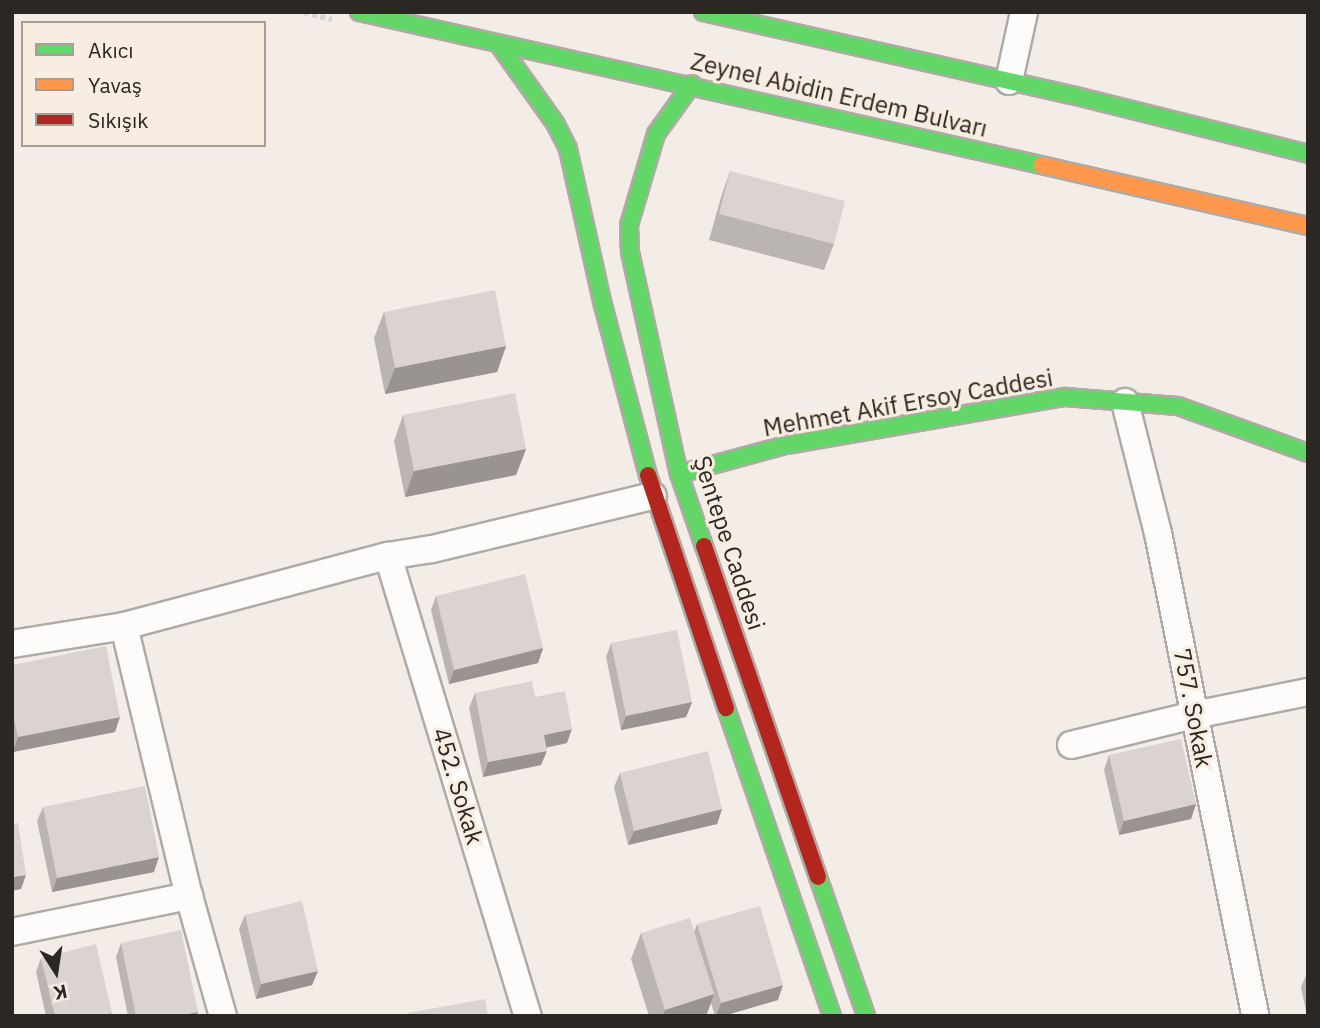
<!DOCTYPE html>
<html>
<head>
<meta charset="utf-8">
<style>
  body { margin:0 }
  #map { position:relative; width:1320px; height:1028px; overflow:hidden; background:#f4ede7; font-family:"IBM Plex Sans",sans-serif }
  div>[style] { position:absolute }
  .path>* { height:4.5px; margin-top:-2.25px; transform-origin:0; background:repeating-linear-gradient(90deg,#d6d4d3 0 5px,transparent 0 8.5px) }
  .roads { filter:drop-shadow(2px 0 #afaaa5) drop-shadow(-2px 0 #afaaa5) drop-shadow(0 2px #afaaa5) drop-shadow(0 -2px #afaaa5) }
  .street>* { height:26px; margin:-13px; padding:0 13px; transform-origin:13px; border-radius:13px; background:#fdfcfb }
  .fast>* { height:16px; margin:-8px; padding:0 8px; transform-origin:8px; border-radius:8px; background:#63d668 }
  .slow>* { height:16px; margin:-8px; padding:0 8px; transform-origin:8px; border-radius:8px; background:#ff974d }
  .jam>* { height:16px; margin:-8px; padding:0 8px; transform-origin:8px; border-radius:8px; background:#b3261e }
  .wall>* { inset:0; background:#bbb5b2 }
  .shaded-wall>* { inset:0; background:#999491 }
  .building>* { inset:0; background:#dad3cf }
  span { translate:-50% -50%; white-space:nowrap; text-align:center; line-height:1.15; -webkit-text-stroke:6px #f9ede2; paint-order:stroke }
  .street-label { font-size:24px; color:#2b2723 }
  .frame { position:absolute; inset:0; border:14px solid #2b2723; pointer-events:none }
  .legend { position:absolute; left:21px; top:21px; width:245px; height:126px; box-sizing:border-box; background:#f9ede2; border:2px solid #a79e96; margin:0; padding:9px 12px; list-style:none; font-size:21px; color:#2b2723 }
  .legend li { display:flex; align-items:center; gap:14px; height:35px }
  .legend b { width:35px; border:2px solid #a79e96 }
  .north { position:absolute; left:21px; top:937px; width:70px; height:70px; -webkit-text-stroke:5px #f9ede2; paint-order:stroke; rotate:168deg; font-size:19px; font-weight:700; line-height:28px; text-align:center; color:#2b2723 }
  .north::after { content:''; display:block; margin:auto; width:24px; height:32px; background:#2b2723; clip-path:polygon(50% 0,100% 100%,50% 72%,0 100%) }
</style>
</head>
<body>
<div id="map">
  <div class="path">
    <div style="left:304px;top:12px;width:29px;rotate:14deg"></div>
  </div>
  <div class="roads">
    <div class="street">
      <div style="left:1009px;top:81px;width:71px;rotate:-77.7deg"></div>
      <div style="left:1125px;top:402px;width:135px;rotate:75.9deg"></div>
      <div style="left:1158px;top:533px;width:493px;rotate:78.6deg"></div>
      <div style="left:388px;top:556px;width:481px;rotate:73.1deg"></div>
      <div style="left:124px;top:626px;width:278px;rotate:76.5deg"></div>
      <div style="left:189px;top:896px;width:125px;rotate:74.2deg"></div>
      <div style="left:12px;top:644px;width:113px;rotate:-9.1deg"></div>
      <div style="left:124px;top:626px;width:273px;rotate:-14.9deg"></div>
      <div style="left:388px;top:556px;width:45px;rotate:-9deg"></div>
      <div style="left:432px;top:549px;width:227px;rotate:-13.5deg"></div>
      <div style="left:1071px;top:745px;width:127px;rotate:-13.7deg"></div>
      <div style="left:1194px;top:715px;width:116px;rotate:-11.4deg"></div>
      <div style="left:12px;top:932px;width:181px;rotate:-11.5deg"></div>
    </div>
    <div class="fast">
      <div style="left:359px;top:12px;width:699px;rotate:12.64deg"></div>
      <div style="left:703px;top:12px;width:378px;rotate:12.7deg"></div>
      <div style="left:1072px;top:95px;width:243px;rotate:14deg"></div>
      <div style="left:500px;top:46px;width:95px;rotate:54.5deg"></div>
      <div style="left:555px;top:123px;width:29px;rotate:63deg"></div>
      <div style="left:568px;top:149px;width:160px;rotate:77.4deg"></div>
      <div style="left:603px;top:305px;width:176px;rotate:75.2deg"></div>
      <div style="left:692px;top:84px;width:62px;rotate:125.8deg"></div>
      <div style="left:656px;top:134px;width:95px;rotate:106.5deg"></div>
      <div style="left:629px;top:225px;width:27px;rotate:88deg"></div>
      <div style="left:630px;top:252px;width:227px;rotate:77.6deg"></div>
      <div style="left:679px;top:474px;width:76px;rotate:70.9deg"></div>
      <div style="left:679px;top:474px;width:111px;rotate:-15.2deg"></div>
      <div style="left:786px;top:445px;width:283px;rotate:-9.8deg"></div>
      <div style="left:1065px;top:397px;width:113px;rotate:4.6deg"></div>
      <div style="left:1178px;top:406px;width:138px;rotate:19.9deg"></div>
      <div style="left:726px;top:708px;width:326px;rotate:71deg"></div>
      <div style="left:818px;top:877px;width:147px;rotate:70.9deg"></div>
    </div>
    <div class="slow">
      <div style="left:1041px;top:165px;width:274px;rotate:12.9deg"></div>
    </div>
    <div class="jam">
      <div style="left:648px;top:475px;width:246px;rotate:71.5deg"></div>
      <div style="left:704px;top:546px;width:350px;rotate:71deg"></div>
    </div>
  </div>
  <div class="wall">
    <div style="clip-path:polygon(730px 171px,834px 244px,824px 270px,709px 240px,721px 197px)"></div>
    <div style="clip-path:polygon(384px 312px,506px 346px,497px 372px,385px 394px,374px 338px)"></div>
    <div style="clip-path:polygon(403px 415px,526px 449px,516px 475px,405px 497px,394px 441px)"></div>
    <div style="clip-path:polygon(436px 596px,543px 648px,538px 663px,449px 684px,431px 610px)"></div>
    <div style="clip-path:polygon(611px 643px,692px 702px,686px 717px,621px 730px,606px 657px)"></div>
    <div style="clip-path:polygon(12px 665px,115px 732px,13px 752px)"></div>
    <div style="clip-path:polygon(475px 693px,535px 697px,567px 743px,546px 748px,541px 765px,483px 777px,469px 708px)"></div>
    <div style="clip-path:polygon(1109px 755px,1196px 804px,1191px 819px,1119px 835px,1104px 770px)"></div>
    <div style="clip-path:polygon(620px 773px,722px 809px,717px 824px,628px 845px,614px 787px)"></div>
    <div style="clip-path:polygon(43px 807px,154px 872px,52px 892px,37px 821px)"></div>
    <div style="clip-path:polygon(245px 915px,318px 971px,312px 985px,256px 999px,239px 929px)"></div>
    <div style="clip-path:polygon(697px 924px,778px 1000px,723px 1016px,715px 1016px,711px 1003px,706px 1016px,649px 1016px,631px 959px,641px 933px,694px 932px)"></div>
    <div style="clip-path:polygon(121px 943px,196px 1016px,128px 1016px,116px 957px)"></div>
    <div style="clip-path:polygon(41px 958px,112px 1013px,111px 1016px,46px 1016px,36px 972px)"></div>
    <div style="clip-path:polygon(1307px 973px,1308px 973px,1308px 1016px,1307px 1016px,1301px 987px)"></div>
  </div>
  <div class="shaded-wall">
    <div style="clip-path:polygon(506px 346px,497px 372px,385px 394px,395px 368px)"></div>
    <div style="clip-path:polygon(526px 449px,516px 475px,405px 497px,414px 471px)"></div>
    <div style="clip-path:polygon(543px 648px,538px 663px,449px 684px,454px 670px)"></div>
    <div style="clip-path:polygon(692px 702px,686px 717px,621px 730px,626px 716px)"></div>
    <div style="clip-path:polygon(120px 717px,115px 732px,13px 752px,18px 737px)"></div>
    <div style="clip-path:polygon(572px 729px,567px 743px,538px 749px,544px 735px)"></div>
    <div style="clip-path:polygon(547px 751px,541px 765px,483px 777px,488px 762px)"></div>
    <div style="clip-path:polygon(1196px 804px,1191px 819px,1119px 835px,1124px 821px)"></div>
    <div style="clip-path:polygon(722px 809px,717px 824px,628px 845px,634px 831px)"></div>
    <div style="clip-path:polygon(159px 857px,154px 872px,52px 892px,57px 878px)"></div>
    <div style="clip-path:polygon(26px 875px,21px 889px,12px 891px,12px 877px)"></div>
    <div style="clip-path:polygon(318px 971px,312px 985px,256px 999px,261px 984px)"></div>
    <div style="clip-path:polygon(783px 985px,778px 1000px,723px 1016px,716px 1016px,721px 1003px)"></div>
    <div style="clip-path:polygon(714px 994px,706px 1016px,663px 1016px,665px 1010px)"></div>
    <div style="clip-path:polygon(198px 1012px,196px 1016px,178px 1016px)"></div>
  </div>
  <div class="building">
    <div style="clip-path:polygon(730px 171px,845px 201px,834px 244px,719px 214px)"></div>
    <div style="clip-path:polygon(495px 290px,506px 346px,395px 368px,384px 312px)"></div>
    <div style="clip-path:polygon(515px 393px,526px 449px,414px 471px,403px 415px)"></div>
    <div style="clip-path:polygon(525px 574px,543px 648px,454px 670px,436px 596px)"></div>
    <div style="clip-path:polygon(677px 630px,692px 702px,626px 716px,611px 643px)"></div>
    <div style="clip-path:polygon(106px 646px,120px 717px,18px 737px,12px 709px,12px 665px)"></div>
    <div style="clip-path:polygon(532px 681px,535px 697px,565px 691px,572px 729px,544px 735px,547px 751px,488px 762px,475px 693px)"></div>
    <div style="clip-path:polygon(1181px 739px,1196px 804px,1124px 821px,1109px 755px)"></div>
    <div style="clip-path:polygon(708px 751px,722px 809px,634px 831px,620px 773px)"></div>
    <div style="clip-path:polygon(145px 786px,159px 857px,57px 878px,43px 807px)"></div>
    <div style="clip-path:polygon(18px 823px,26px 875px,12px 877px,12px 824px)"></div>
    <div style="clip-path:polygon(302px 901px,318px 971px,261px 984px,245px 915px)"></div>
    <div style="clip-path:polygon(760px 906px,783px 985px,721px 1003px,697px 924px)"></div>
    <div style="clip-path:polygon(690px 918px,714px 994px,665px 1010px,641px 933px)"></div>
    <div style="clip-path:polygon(181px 930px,198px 1012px,178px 1016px,136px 1016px,121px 943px)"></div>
    <div style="clip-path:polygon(96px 944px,112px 1013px,98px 1016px,55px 1016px,41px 958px)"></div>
    <div style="clip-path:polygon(485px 999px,488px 1016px,408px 1016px,408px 1013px)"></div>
  </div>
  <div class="street-label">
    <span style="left:839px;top:95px;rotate:13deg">Zeynel Abidin Erdem Bulvarı</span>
    <span style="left:908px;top:403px;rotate:-10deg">Mehmet Akif Ersoy Caddesi</span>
    <span style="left:729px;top:543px;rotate:72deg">Şentepe Caddesi</span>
    <span style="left:1193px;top:708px;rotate:79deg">757. Sokak</span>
    <span style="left:458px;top:786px;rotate:73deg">452. Sokak</span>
  </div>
  <div class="frame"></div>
  <ul class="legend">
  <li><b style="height:9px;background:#63d668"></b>Akıcı</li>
  <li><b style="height:9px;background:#ff974d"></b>Yavaş</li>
  <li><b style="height:9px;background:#b3261e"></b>Sıkışık</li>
  </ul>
  <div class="north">K</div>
</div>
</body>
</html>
